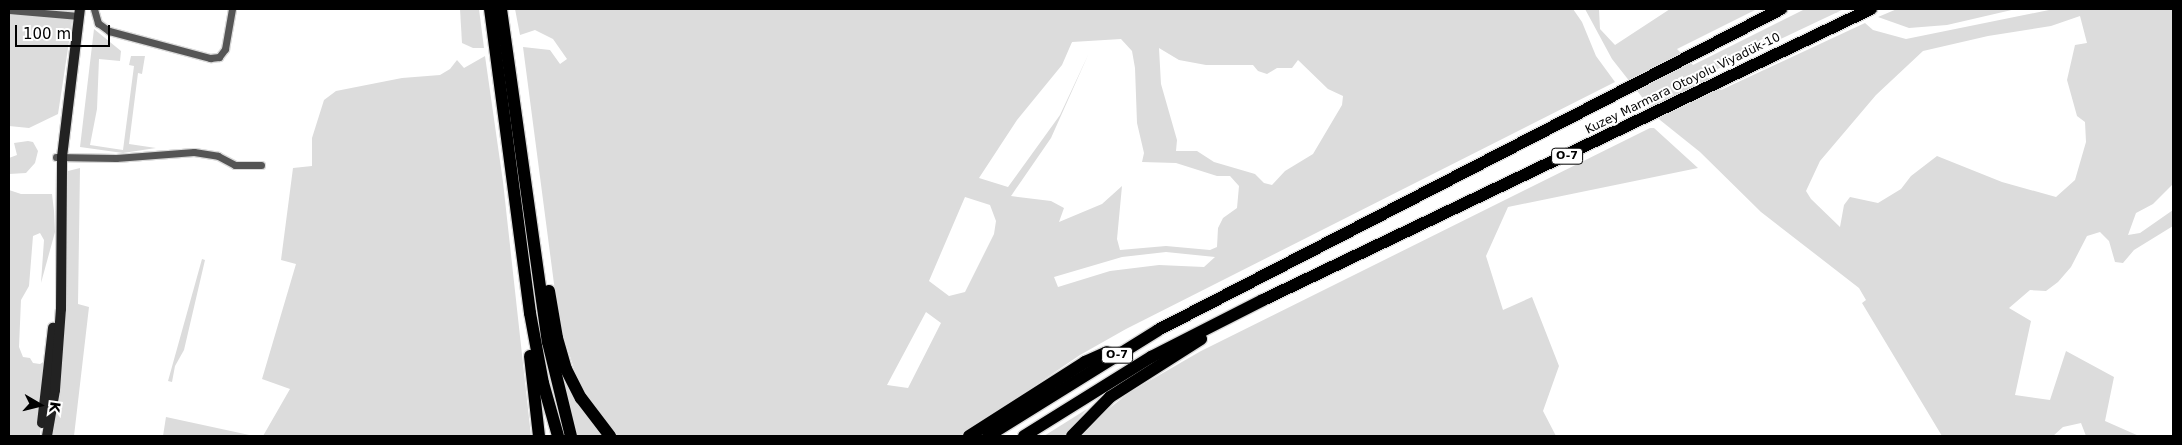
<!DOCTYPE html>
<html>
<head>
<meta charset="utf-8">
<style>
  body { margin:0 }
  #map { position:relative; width:2182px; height:445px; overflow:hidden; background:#fff; font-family:"DejaVu Sans",sans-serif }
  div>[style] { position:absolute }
  .green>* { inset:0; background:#dcdcdc }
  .roads { filter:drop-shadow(1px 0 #dbdbdb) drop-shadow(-1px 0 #dbdbdb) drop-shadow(0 1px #dbdbdb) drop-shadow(0 -1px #dbdbdb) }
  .street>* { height:7px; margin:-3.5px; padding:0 3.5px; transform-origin:3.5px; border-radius:3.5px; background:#555 }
  .secondary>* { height:10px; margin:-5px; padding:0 5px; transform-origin:5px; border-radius:5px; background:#222 }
  .highway>* { height:12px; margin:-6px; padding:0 6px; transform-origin:6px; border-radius:6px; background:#000 }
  span { translate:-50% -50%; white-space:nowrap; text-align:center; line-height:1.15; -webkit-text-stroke:4px #fff; paint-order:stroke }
  .shield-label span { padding:1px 4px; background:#fff; border:1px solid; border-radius:4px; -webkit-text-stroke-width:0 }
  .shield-label { font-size:11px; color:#000; font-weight:700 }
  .street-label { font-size:12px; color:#000 }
  .frame { position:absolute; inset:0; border:10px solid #000; pointer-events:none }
  .north { position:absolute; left:15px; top:380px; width:50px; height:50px; -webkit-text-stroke:4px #fff; paint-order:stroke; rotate:98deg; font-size:14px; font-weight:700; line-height:20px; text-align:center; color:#000 }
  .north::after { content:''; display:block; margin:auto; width:18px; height:22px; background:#000; clip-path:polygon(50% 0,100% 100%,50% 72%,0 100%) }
  .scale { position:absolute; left:15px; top:25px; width:95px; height:22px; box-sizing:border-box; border:2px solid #000; border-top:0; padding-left:6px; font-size:15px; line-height:18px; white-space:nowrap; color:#000; -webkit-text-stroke:4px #fff; paint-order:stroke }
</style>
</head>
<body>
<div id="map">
  <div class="green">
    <div style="clip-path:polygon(9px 9px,74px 9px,58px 114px,29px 128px,9px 126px)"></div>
    <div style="clip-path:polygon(460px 9px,479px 9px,484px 48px,473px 48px,462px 43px)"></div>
    <div style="clip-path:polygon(evenodd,515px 9px,1573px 9px,1582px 22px,1596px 56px,1615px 82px,1126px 329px,1080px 355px,961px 436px,618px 436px,602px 418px,577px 378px,559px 322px,523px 47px,550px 50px,560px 64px,567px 59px,553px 39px,535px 30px,520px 35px,515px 9px,1121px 39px,1132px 51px,1135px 68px,1137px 123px,1144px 153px,1142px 162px,1176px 163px,1217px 176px,1230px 176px,1239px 186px,1237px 208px,1223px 218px,1218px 228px,1217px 247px,1210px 250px,1166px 246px,1120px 250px,1117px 239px,1122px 186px,1102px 204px,1059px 222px,1064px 208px,1051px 201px,1011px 196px,1051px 138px,1089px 53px,1060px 115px,1008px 187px,979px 178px,1017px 120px,1062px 65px,1072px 42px,1121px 39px,515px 9px,1159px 48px,1179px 60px,1206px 65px,1253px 65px,1258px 71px,1267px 74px,1277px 68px,1292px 68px,1298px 60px,1328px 89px,1343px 96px,1342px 105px,1313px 154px,1285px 171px,1272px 185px,1264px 183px,1255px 174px,1214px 162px,1197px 151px,1176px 151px,1177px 140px,1161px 84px,1159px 48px,515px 9px,965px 197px,990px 205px,996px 221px,994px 234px,965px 292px,949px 296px,929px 281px,965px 197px,515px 9px,1166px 252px,1215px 257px,1204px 267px,1159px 265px,1110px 271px,1058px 287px,1054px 277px,1122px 257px,1166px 252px,515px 9px,926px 312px,941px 323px,908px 388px,887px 385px,926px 312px)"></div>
    <div style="clip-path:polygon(evenodd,1585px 9px,1599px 9px,1600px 29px,1615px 45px,1670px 9px,1757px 9px,1677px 49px,1693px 65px,1805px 9px,1844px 9px,1705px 75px,1721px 90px,1865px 23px,1873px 30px,1906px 39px,2054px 9px,2173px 9px,2173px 184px,2153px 204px,2136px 213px,2128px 235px,2140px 233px,2173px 210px,2173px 226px,2134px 250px,2123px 263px,2115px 262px,2109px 241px,2100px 232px,2087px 236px,2071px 267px,2058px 282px,2046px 291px,2030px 290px,2009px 308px,2031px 321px,2015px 395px,2050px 400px,2066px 351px,2114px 377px,2105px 421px,2139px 436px,2086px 436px,2081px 423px,2063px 427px,2053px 436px,1942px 436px,1862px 303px,1866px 300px,1859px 288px,1761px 212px,1700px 152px,1660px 120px,1612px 59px,1585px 9px,2080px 16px,2087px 43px,2075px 45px,2067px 80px,2077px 116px,2085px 122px,2086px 142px,2075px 180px,2056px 197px,2002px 182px,1937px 156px,1911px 176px,1901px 189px,1878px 203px,1850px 197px,1844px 205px,1840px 227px,1811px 199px,1806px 191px,1820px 161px,1876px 95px,1923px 51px,1988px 36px,2051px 26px,2080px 16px)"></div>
    <div style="clip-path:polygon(1897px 9px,2016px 9px,1947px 25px,1909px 28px,1878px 17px)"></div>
    <div style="clip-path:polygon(94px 29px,121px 51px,120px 61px,99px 59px,97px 109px,90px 145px,123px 150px,134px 66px,129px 65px,131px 56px,145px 56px,142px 74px,138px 73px,129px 144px,156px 148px,123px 153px,80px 147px)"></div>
    <div style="clip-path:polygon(485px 56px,503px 182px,531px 436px,263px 436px,290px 389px,262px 379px,296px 264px,281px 260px,293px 168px,312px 166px,312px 138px,324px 100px,336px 91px,402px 78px,440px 75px,450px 69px,457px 60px,464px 68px)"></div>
    <div style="clip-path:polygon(1650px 128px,1654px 128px,1698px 168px,1508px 207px,1486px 256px,1503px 310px,1532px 297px,1559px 366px,1543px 411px,1556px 436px,1082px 436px,1102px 414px,1130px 392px,1201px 351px)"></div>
    <div style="clip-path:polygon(28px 141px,33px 142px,38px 151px,35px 163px,26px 173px,9px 174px,9px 158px,17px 155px,14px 143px)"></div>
    <div style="clip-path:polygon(80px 168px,78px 304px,89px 307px,74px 436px,52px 436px,64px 333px,64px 172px)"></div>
    <div style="clip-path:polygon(9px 190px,21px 194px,52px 194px,54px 211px,55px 232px,41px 283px,44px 240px,40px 233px,33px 236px,29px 286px,21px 300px,19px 347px,23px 357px,30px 358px,33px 363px,40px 364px,45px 361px,40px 436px,9px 436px)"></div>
    <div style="clip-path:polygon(202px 259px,205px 260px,184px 350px,175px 366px,172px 382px,168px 381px)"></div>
    <div style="clip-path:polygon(560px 368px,582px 408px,603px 436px,578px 436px)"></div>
    <div style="clip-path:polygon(1087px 409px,1064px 436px,1044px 436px)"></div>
    <div style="clip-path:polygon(166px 417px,254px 436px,163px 436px)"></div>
  </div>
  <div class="roads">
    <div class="street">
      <div style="left:94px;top:9px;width:15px;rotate:74deg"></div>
      <div style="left:98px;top:23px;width:14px;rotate:36deg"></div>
      <div style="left:109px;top:31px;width:105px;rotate:15deg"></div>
      <div style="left:210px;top:58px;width:9px;rotate:-6deg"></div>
      <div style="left:219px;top:57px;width:10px;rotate:-53deg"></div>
      <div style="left:225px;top:49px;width:41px;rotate:-80.1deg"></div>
      <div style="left:9px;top:10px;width:70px;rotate:4.9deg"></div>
      <div style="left:56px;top:157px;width:60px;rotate:1deg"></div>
      <div style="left:116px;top:158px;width:78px;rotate:-4.4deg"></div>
      <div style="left:194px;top:152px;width:24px;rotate:9deg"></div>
      <div style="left:218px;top:156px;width:19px;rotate:28deg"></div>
      <div style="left:235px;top:165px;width:26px"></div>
    </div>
    <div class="secondary">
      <div style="left:42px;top:423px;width:96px;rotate:-83.4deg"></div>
      <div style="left:47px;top:436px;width:47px;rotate:-80.1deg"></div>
      <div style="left:55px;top:390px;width:81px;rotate:-85.8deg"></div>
      <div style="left:61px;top:309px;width:152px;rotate:-89.6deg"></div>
      <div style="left:62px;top:157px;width:149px;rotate:-83.1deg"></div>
    </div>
    <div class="highway">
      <div style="left:490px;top:9px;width:307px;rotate:82.5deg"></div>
      <div style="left:530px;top:313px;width:71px;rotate:79.5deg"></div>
      <div style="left:543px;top:383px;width:55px;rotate:74.2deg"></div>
      <div style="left:501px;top:9px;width:336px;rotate:82deg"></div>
      <div style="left:548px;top:342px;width:97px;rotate:76.3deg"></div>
      <div style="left:549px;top:291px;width:48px;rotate:80.3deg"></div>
      <div style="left:557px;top:338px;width:32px;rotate:74deg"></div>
      <div style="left:566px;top:369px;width:33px;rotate:63deg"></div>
      <div style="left:581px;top:398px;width:48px;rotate:52.7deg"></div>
      <div style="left:530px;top:356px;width:81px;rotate:83.6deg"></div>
      <div style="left:969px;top:436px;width:138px;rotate:-32.5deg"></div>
      <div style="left:1085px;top:362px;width:24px;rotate:-24deg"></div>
      <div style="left:988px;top:436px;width:200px;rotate:-31.9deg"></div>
      <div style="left:1158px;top:330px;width:701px;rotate:-27.26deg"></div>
      <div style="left:1024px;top:436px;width:150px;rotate:-31.9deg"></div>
      <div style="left:1151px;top:357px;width:126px;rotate:-27deg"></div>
      <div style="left:1263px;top:300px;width:674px;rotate:-25.58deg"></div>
      <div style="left:1072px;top:436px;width:54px;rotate:-45.7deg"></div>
      <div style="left:1110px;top:397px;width:108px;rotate:-32.5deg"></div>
    </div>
  </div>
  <div class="shield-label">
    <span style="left:1567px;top:156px">O-7</span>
    <span style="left:1117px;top:355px">O-7</span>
  </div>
  <div class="street-label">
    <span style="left:1683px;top:84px;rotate:-26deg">Kuzey Marmara Otoyolu Viyadük-10</span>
  </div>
  <div class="frame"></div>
  <div class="north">K</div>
  <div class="scale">100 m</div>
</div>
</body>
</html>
